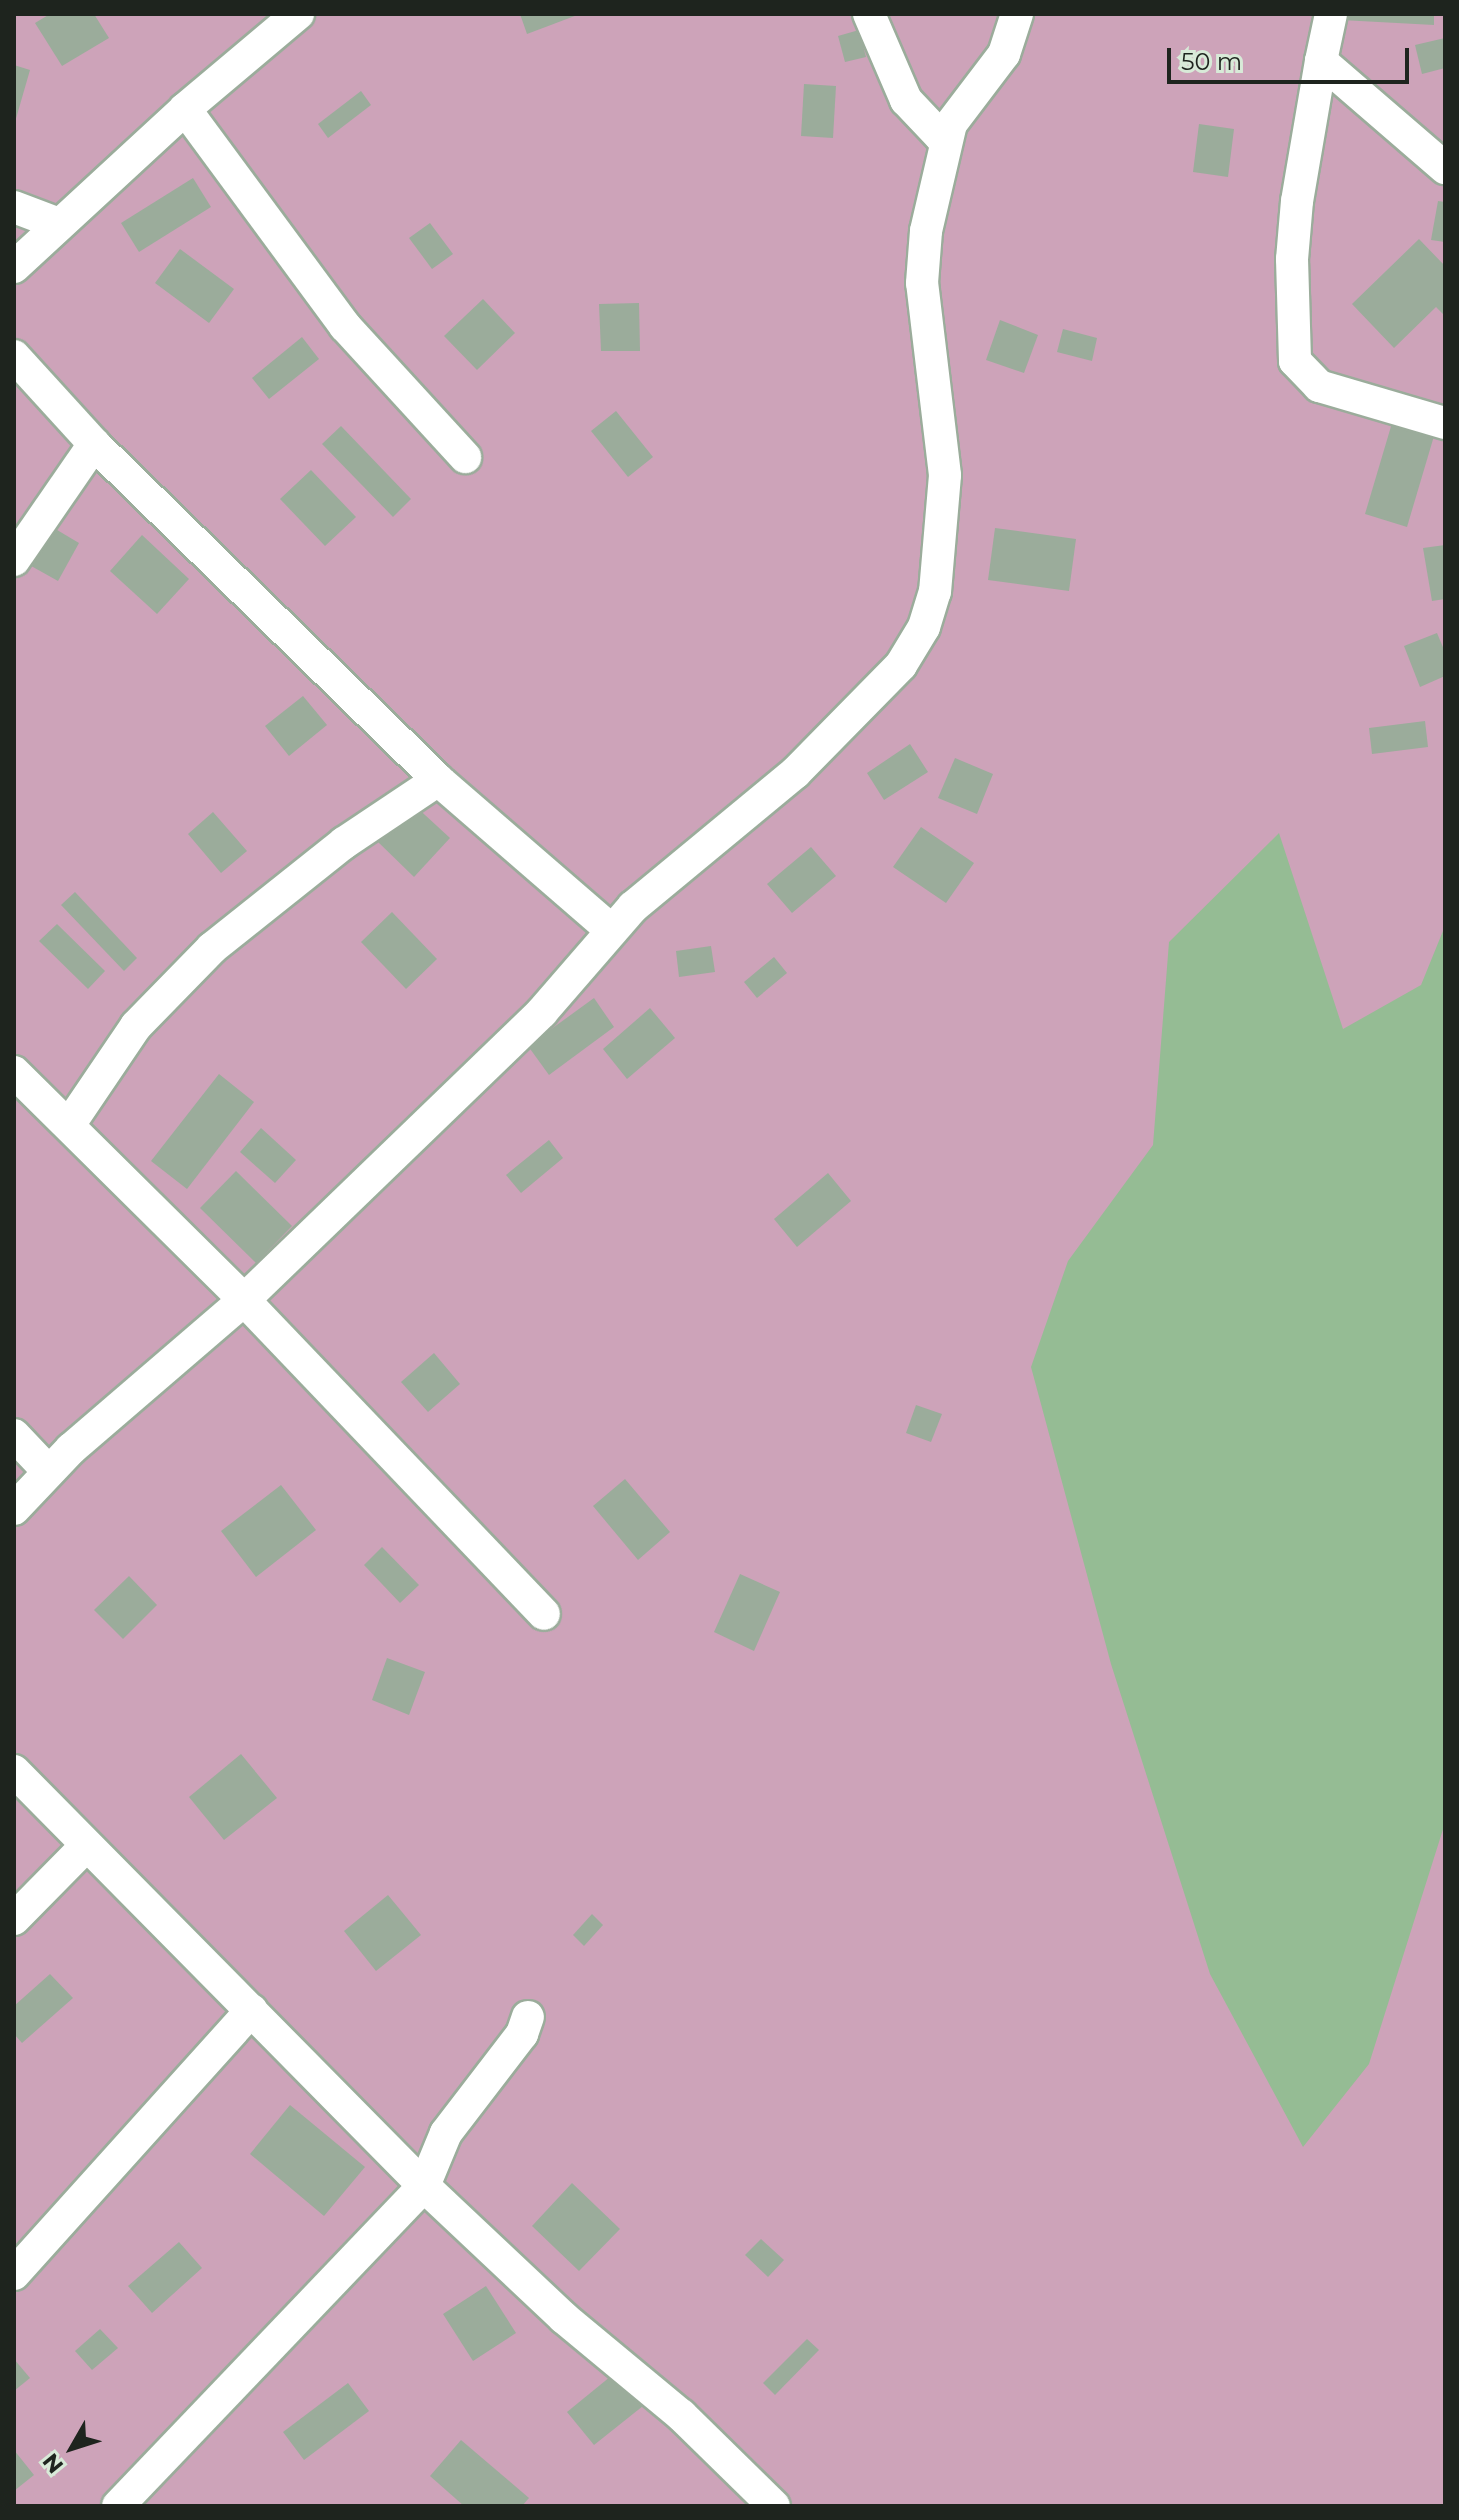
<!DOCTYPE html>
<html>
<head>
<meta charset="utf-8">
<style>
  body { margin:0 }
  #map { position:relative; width:1459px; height:2520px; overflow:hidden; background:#d8ead8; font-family:Montserrat,sans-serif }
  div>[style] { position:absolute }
  .green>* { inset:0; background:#cda3b9 }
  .water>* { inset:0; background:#95bc94 }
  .building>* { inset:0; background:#9bac9b }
  .roads { filter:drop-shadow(2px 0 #9bac9b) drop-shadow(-2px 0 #9bac9b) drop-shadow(0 2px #9bac9b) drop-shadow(0 -2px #9bac9b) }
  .street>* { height:32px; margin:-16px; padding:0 16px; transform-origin:16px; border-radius:16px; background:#fff }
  span { translate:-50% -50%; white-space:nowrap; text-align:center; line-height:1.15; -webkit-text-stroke:8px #d8ead8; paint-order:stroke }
  .frame { position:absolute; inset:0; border:16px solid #1e241e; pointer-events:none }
  .north { position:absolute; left:32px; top:2408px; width:80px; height:80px; -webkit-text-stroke:6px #d8ead8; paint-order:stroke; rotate:231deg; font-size:22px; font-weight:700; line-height:32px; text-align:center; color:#1e241e }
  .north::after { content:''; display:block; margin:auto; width:28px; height:36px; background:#1e241e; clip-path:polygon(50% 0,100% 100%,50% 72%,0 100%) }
  .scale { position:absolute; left:1167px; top:48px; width:242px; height:36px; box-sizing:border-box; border:4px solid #1e241e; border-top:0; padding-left:10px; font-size:24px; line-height:28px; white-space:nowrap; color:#1e241e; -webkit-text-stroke:6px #d8ead8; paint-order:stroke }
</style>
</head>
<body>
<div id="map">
  <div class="green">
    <div style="clip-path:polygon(14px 14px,1445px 14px,1445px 2506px,14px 2506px)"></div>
  </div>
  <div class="water">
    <div style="clip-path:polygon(1279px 833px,1343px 1029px,1421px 985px,1445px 926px,1445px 1823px,1369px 2064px,1303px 2147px,1210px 1974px,1111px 1664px,1031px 1367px,1068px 1261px,1153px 1145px,1169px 942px)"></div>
  </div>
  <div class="building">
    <div style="clip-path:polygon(50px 14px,94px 14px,109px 38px,62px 66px,35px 23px)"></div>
    <div style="clip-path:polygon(520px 14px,580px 14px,527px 34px)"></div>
    <div style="clip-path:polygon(1342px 14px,1434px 14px,1434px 25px,1341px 20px)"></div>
    <div style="clip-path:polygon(859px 30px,866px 57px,845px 62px,838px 36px)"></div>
    <div style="clip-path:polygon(1445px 38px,1445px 68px,1422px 74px,1415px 45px)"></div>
    <div style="clip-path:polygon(14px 65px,30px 70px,15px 122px,14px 122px)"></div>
    <div style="clip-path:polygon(804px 84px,836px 86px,833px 138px,801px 136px)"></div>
    <div style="clip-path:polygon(361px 91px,371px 105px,328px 138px,318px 124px)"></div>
    <div style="clip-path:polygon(1199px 124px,1234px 129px,1228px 177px,1193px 172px)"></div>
    <div style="clip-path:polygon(193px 178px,211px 207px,139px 252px,121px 223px)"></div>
    <div style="clip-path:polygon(1438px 201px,1445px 202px,1445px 242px,1431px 240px)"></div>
    <div style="clip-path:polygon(430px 223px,453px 254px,432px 269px,409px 238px)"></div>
    <div style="clip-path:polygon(1419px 239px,1445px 266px,1445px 316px,1436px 307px,1394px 348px,1352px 304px)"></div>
    <div style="clip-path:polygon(180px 249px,234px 289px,209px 323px,155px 283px)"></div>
    <div style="clip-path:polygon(483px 299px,515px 333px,477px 370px,444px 336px)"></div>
    <div style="clip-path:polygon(639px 303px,640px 351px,601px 351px,599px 304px)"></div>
    <div style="clip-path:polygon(1000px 320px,1038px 335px,1024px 373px,986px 360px)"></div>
    <div style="clip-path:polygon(1063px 329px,1097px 338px,1092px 361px,1057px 352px)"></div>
    <div style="clip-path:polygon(302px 337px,319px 359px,269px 399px,252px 378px)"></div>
    <div style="clip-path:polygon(616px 411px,653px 457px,628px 477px,591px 431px)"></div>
    <div style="clip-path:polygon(1392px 423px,1434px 436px,1407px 527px,1365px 514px)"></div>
    <div style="clip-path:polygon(341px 426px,411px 499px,393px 517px,322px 444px)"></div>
    <div style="clip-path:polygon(311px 470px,356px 517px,325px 546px,280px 499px)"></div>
    <div style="clip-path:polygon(47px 524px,79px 543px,58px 581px,24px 562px)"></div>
    <div style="clip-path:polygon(995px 528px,1076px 539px,1069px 591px,988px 580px)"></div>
    <div style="clip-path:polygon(142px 535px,189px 579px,157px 614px,110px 571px)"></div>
    <div style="clip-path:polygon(1445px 545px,1445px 599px,1432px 601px,1423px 548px)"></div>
    <div style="clip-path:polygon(1437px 633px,1445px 652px,1445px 676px,1420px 687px,1404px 646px)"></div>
    <div style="clip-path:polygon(303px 696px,327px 725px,289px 756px,265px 726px)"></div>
    <div style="clip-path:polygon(1425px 721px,1428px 747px,1372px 754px,1369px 728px)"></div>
    <div style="clip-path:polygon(910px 744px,928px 772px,884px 800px,867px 773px)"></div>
    <div style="clip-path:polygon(955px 758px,993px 774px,977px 814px,938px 798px)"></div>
    <div style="clip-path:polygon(412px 803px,450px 838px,414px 877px,376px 840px)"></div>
    <div style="clip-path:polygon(213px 812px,247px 851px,221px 873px,188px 834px)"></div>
    <div style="clip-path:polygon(921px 827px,974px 863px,946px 903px,893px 867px)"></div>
    <div style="clip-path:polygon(811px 847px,836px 876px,792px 913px,767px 884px)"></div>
    <div style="clip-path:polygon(75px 892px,137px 958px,124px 971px,61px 905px)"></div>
    <div style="clip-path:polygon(392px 912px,437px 959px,406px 989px,361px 942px)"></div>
    <div style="clip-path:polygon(57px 924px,105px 971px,88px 989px,39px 941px)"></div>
    <div style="clip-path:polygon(711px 946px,715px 972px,679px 977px,676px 951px)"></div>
    <div style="clip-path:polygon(774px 957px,787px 973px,757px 998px,744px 982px)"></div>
    <div style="clip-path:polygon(594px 998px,614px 1027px,549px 1075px,528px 1046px)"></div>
    <div style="clip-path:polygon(650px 1008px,675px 1038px,627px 1079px,603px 1049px)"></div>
    <div style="clip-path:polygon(219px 1074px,254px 1102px,187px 1189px,151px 1161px)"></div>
    <div style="clip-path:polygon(261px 1128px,296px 1160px,275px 1183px,240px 1152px)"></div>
    <div style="clip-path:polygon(549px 1140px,563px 1158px,521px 1193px,506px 1175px)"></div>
    <div style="clip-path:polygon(236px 1171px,292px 1226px,256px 1263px,200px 1208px)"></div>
    <div style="clip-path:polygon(828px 1173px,851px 1201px,797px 1247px,774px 1219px)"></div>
    <div style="clip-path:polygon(434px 1353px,460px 1384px,428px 1412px,401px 1382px)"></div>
    <div style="clip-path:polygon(916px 1405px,942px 1414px,931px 1442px,906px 1433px)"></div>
    <div style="clip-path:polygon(625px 1479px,670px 1532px,638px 1560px,593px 1506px)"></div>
    <div style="clip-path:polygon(281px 1485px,316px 1530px,256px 1577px,221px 1531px)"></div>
    <div style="clip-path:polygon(382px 1547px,419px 1585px,400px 1603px,364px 1565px)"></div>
    <div style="clip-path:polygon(740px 1574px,780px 1592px,754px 1651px,714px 1632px)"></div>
    <div style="clip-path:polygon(129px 1576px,157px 1605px,123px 1639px,94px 1610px)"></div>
    <div style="clip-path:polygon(387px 1658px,425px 1672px,409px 1715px,372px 1700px)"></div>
    <div style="clip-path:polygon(241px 1754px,277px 1798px,224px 1840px,189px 1797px)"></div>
    <div style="clip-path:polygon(388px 1895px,421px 1935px,376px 1971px,344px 1931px)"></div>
    <div style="clip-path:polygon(592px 1914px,603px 1925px,584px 1946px,573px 1935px)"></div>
    <div style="clip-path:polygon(50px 1974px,73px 1998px,22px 2043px,14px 2034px,14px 2006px)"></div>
    <div style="clip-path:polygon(290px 2105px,365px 2167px,324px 2216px,250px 2154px)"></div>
    <div style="clip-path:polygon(572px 2183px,620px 2229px,579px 2271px,532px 2226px)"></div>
    <div style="clip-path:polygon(761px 2239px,784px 2260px,768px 2277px,745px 2255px)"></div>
    <div style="clip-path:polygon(179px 2242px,202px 2268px,152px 2313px,128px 2286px)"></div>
    <div style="clip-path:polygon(486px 2286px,516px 2333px,473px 2361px,443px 2314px)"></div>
    <div style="clip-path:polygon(100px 2329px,118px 2348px,92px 2370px,75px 2351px)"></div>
    <div style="clip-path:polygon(807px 2339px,819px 2350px,775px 2395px,763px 2383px)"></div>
    <div style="clip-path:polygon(14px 2359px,30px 2378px,14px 2391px)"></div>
    <div style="clip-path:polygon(616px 2372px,643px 2406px,594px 2445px,567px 2412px)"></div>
    <div style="clip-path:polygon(348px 2383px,369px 2411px,304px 2460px,283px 2432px)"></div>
    <div style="clip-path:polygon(461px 2440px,529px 2498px,522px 2506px,464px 2506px,430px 2476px)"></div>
    <div style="clip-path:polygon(14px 2450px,34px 2475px,14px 2491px)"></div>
  </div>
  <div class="roads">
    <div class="street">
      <div style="left:869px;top:14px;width:94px;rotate:66.7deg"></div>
      <div style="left:906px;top:100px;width:51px;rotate:46.6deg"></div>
      <div style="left:941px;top:137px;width:104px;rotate:-52.8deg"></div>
      <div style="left:1004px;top:54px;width:42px;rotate:-72deg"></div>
      <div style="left:1331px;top:14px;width:48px;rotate:102deg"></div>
      <div style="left:1321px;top:61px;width:164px;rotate:40.8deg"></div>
      <div style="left:1321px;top:61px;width:142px;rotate:99.7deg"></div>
      <div style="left:1297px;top:201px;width:58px;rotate:94.9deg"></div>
      <div style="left:1292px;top:259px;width:102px;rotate:88.3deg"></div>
      <div style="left:1295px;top:361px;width:35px;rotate:46deg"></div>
      <div style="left:1319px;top:386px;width:131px;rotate:16.4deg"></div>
      <div style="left:185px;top:109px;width:270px;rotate:53.6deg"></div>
      <div style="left:345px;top:326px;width:178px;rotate:47.5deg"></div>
      <div style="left:14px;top:207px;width:48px;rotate:20.7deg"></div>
      <div style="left:14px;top:267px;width:233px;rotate:-42.7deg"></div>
      <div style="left:185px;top:109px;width:148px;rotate:-40.1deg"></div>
      <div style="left:14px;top:356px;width:119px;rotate:47.7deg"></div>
      <div style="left:94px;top:444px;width:481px;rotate:44.3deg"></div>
      <div style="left:438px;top:780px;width:229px;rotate:40.9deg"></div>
      <div style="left:14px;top:560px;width:141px;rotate:-55.4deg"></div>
      <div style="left:14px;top:1072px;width:324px;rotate:44.7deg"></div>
      <div style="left:244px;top:1300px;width:434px;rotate:46.3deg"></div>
      <div style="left:69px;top:1125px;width:120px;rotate:-55.9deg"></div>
      <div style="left:136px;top:1026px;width:109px;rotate:-45.7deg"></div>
      <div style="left:212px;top:948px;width:169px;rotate:-38.5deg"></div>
      <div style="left:344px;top:843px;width:113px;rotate:-33.8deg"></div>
      <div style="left:14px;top:1435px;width:50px;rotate:46.6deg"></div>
      <div style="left:14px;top:1509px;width:83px;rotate:-46.5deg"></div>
      <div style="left:71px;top:1449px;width:228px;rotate:-40.7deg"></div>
      <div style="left:244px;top:1300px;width:414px;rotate:-44deg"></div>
      <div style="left:542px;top:1012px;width:139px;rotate:-49.1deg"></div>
      <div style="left:633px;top:907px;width:210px;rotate:-39.6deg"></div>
      <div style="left:795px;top:773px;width:151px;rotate:-45.5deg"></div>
      <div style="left:901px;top:665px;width:44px;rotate:-58.8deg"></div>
      <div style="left:924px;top:627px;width:37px;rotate:-73deg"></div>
      <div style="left:935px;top:592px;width:117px;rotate:-85.1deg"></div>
      <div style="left:945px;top:475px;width:193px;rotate:-96.8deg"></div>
      <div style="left:922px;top:283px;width:52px;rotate:-85.6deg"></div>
      <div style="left:926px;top:231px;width:106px;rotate:-76.9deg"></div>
      <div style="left:14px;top:1771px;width:583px;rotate:45.35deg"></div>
      <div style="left:424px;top:2186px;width:192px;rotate:43.3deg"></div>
      <div style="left:564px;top:2318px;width:152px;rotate:39.7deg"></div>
      <div style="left:681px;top:2415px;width:130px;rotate:44.4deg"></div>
      <div style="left:14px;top:1919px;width:101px;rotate:-45.4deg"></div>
      <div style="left:14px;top:2274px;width:355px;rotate:-48deg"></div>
      <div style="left:118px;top:2506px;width:443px;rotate:-46.3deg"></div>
      <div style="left:424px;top:2186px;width:57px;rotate:-67.5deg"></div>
      <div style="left:446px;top:2133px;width:125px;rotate:-52.5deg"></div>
      <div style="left:522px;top:2034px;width:18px;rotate:-71deg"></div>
    </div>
  </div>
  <div class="frame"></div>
  <div class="north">N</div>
  <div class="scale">50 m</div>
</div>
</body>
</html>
